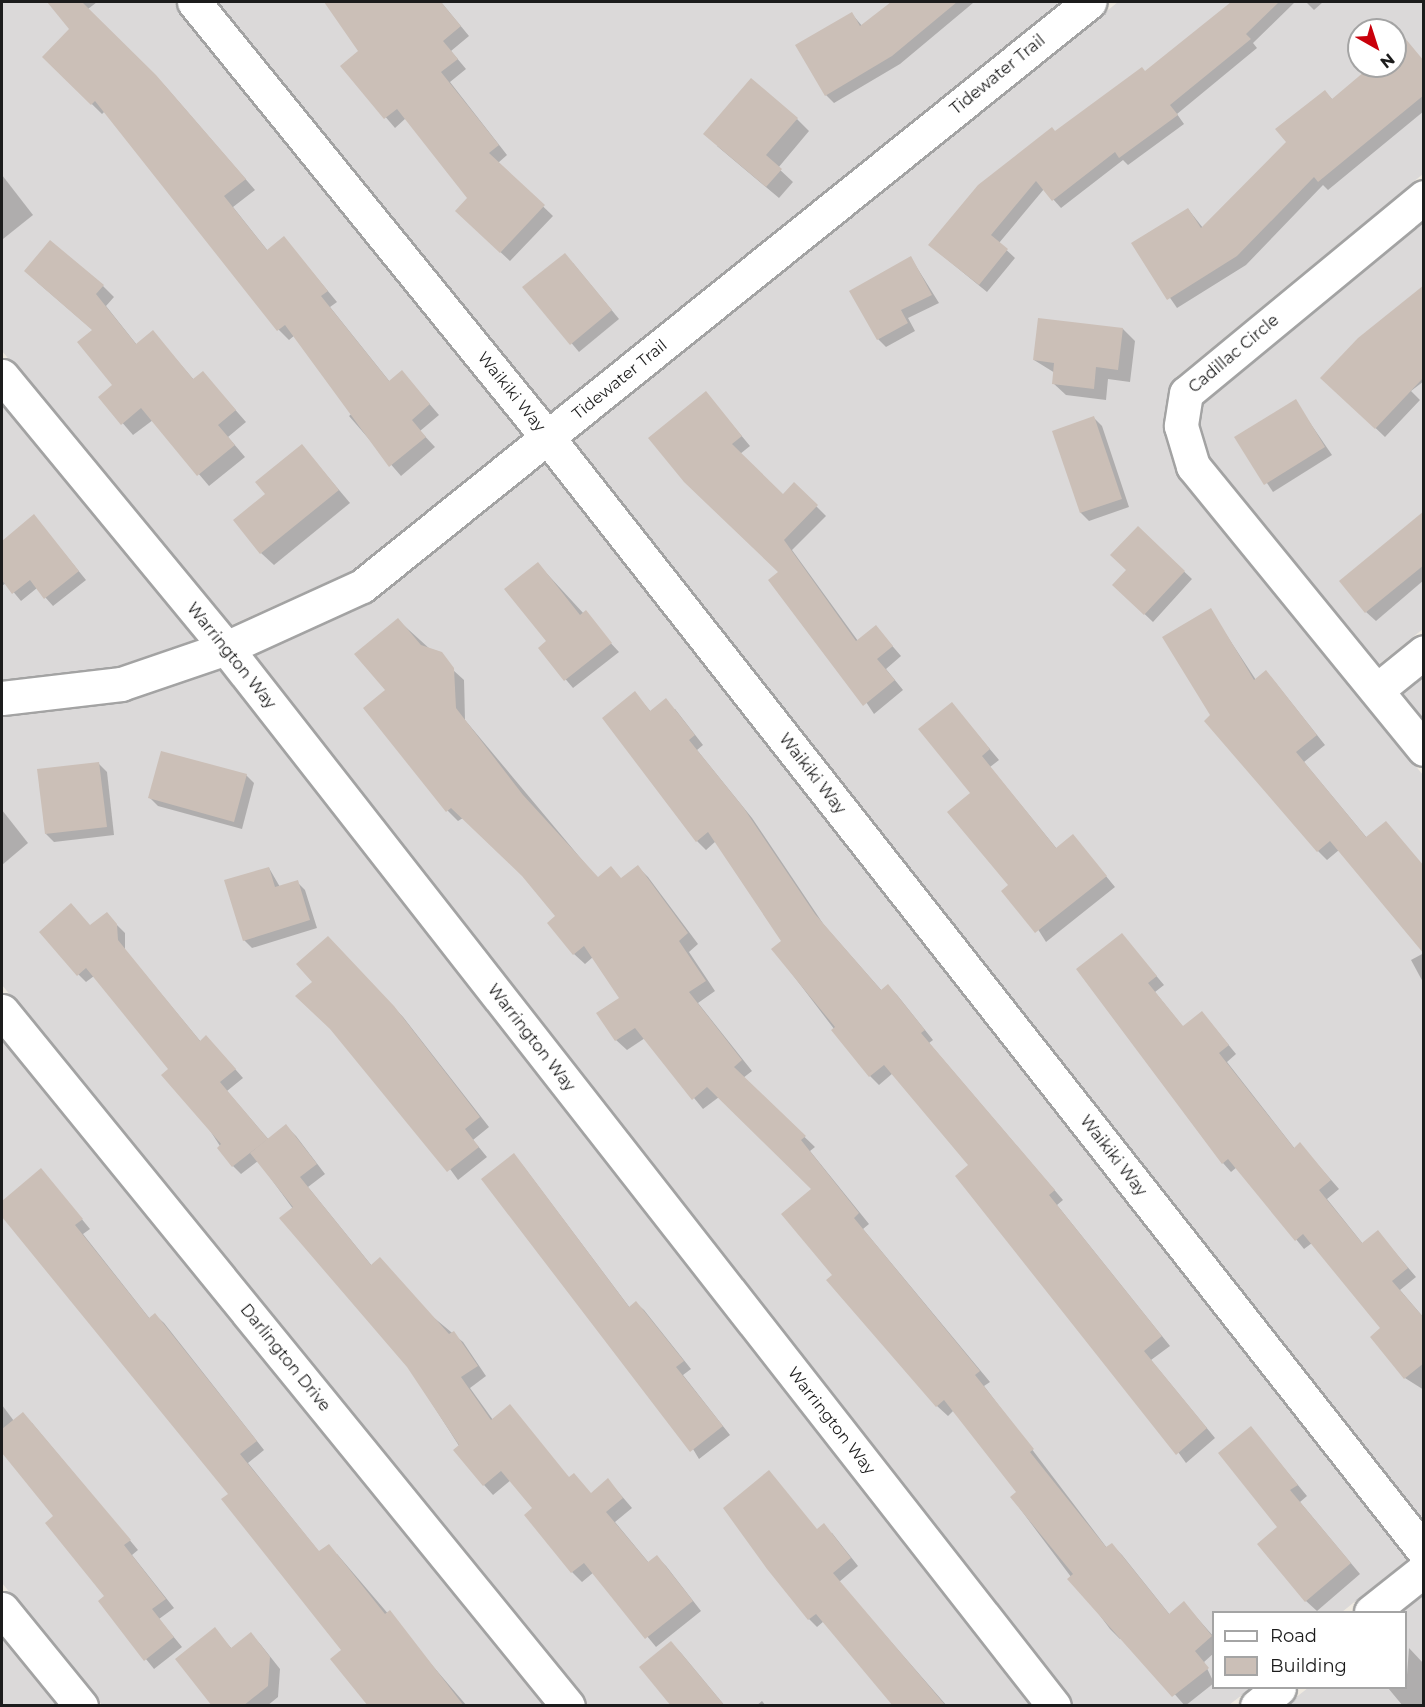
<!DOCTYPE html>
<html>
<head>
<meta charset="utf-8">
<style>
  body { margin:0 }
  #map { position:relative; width:1425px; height:1707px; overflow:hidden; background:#efeae1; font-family:Montserrat,sans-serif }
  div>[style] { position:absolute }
  .residential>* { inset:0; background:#dbd9d9 }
  .shadow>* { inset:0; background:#0003 }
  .building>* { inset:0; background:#cbbfb7 }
  .roads { filter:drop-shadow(2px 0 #a3a3a3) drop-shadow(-2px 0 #a3a3a3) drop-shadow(0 2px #a3a3a3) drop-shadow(0 -2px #a3a3a3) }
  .minor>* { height:33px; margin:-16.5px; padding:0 16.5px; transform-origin:16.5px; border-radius:16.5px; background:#fff }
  span { translate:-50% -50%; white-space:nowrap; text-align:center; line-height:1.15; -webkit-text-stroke:4.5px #fff; paint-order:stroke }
  .street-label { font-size:16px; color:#1c1c1c }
  .frame { position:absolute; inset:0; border:3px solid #1c1c1c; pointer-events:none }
  .legend { position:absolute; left:1212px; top:1611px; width:195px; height:78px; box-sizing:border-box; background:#fff; border:2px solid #a4a4a4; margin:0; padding:8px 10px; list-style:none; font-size:18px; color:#1c1c1c }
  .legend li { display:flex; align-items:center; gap:12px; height:30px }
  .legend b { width:30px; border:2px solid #a4a4a4 }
  .north { position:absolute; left:1347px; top:18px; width:60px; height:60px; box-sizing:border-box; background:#fff; border:2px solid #a4a4a4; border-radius:50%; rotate:141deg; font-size:16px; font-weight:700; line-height:24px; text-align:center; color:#1c1c1c }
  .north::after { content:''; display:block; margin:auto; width:21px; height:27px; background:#c9000b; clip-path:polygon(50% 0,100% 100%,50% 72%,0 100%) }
</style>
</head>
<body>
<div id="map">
  <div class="residential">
    <div style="clip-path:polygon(2px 2px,174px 2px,524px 434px,352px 571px,229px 626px,2px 351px)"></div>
    <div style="clip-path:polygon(215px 2px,1060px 2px,549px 413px)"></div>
    <div style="clip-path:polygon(evenodd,1118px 2px,1423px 2px,1423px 174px,1175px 378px,1164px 422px,1180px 476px,1423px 775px,1423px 1524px,571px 442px,1118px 2px,1359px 30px,1395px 30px,1395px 66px,1359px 66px,1359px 30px)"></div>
    <div style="clip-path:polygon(1423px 221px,1423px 629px,1378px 665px,1208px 459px,1198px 427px,1202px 403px)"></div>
    <div style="clip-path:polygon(2px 402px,197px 639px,115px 667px,2px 680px)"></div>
    <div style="clip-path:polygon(546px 462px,1409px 1558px,1342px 1612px,1214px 1612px,1214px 1688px,1251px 1688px,1229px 1705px,1074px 1705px,253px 656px,373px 600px)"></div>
    <div style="clip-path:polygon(221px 669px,1033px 1705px,588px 1705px,2px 985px,2px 716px,128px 701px)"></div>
    <div style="clip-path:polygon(1423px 676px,1423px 723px,1401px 694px)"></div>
    <div style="clip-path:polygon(2px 1036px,547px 1705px,102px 1705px,2px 1583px)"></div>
    <div style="clip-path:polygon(1423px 1593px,1423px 1705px,1286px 1705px,1308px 1688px,1406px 1688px,1406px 1612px,1400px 1612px)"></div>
    <div style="clip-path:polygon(2px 1634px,60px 1705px,2px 1705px)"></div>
  </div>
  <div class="shadow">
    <div style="clip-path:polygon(49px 2px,97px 2px,88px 9px,166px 87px,255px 190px,233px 207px,268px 251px,284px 238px,337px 302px,330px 307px,390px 382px,402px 372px,439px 415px,420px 431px,435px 447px,401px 476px,349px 416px,355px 411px,295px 335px,289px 340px,279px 330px,105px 111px,102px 114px,44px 57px,72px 29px)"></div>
    <div style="clip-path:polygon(326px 2px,380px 2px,396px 21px,419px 2px,441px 2px,469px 36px,451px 51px,466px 69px,450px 82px,507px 155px,498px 163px,553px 216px,510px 261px,466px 220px,469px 198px,406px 118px,395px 128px,342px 66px,360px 51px)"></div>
    <div style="clip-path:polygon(893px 2px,973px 3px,900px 64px,834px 103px,826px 95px,852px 14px,863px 27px)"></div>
    <div style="clip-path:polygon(1234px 2px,1295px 2px,1253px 43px,1257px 48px,1177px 114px,1184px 124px,1128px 165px,1123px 160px,1061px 208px,1044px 189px,999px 243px,1015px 258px,987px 292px,938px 252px,1055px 132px,1145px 72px)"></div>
    <div style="clip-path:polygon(1306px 2px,1323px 2px,1314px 10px)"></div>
    <div style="clip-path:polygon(1395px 48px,1424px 61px,1424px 111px,1328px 190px,1323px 185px,1246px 265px,1177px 308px,1133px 244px,1188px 209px,1203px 228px,1288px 143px,1325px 92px,1333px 100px,1374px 66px,1395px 66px)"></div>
    <div style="clip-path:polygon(797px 119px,809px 131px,778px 168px,793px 182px,779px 198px,717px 146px)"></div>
    <div style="clip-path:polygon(2px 175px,33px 215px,3px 239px,2px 237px)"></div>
    <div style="clip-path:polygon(911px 258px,939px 303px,908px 318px,915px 331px,886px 347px,878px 339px)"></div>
    <div style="clip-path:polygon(573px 263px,619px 319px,579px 352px,524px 287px)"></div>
    <div style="clip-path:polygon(37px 282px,103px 286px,114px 297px,106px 306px,137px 345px,153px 332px,194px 380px,203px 373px,246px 422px,228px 437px,245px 457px,209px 486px,153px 420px,133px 435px,100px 397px,114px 385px,94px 331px)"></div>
    <div style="clip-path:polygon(1424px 287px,1424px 381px,1411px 391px,1420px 400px,1385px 437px,1323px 378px)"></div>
    <div style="clip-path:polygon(1123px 329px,1135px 341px,1130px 382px,1108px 379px,1106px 400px,1066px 395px,1053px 383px,1055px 373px,1034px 360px)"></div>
    <div style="clip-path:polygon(706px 393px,750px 446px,740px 454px,783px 496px,794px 484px,826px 516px,792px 550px,858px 641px,876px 627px,901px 656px,886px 669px,903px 690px,874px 714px,780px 573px)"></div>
    <div style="clip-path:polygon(1295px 401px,1332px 455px,1273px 492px,1236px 437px)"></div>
    <div style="clip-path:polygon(1094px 418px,1102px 426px,1129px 507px,1089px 521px,1081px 513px,1054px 432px)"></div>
    <div style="clip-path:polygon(302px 446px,350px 503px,274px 565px,261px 553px,267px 494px)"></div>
    <div style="clip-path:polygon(1424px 513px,1424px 580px,1376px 621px,1366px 612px)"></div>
    <div style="clip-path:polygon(34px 516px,86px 580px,53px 606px,37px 588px,21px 601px,6px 583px,2px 586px,2px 543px)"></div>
    <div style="clip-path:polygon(1138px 528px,1192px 579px,1153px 622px,1114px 585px,1128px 570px)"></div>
    <div style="clip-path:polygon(538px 564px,619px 652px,573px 688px,540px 649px,549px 642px)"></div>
    <div style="clip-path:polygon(1210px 610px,1256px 680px,1275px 682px,1325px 745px,1304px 762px,1367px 838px,1395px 832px,1339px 850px,1327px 860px,1318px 851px,1212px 716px)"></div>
    <div style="clip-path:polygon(398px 620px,464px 680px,465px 720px,598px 879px,622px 879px,638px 867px,648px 877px,698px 944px,689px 952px,715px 991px,698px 1003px,752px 1071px,743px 1078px,815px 1147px,810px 1151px,869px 1224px,863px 1229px,990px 1382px,984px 1386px,1107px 1548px,1112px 1545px,1122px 1555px,1170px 1615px,1184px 1603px,1214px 1637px,1214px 1653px,1204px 1662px,1214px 1683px,1185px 1706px,1124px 1636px,1120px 1639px,1110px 1629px,1012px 1498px,1019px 1493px,954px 1410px,948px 1416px,937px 1406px,828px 1280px,834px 1275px,813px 1189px,719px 1097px,703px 1109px,645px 1038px,627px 1050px,616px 1040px,621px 999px,593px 957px,585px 964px,574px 954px,557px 916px,525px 877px,463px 818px,458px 821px,448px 811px,365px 709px,387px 690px)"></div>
    <div style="clip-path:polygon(635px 693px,651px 712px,675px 709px,703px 745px,697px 750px,752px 818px,824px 925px,882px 991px,888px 986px,897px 995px,933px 1040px,929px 1043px,1063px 1200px,1057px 1205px,1170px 1346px,1151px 1360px,1215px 1438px,1186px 1463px,970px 1165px,893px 1073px,879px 1085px,870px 1076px,773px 949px,783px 941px,716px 841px,706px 850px,697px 841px)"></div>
    <div style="clip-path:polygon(952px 704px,999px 760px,990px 767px,1057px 849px,1073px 836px,1115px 887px,1046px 942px,1010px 885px,972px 793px)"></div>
    <div style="clip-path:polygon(99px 764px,107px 772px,114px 835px,54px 842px,46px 834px)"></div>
    <div style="clip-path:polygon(246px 775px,254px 783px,242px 829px,158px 806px,150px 798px)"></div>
    <div style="clip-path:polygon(2px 810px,28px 843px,2px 865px)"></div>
    <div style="clip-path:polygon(269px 868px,280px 887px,297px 882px,305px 890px,317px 928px,252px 948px,244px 940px)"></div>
    <div style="clip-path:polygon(114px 922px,125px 933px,125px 950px,201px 1042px,214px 1045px,243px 1078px,227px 1091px,269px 1140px,286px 1126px,296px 1136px,325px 1174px,308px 1187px,372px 1266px,463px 1342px,486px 1376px,470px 1388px,493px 1420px,591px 1494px,608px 1480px,632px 1508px,615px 1522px,649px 1563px,657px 1557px,666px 1566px,701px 1611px,656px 1647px,594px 1572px,582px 1582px,572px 1572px,526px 1515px,535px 1508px,511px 1480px,493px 1495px,484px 1485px,408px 1366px,258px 1161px,241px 1174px,233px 1166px,170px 1069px,94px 976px,86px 982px,78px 974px,91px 927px)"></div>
    <div style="clip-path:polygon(1122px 935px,1164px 985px,1155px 992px,1184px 1028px,1210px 1022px,1236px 1054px,1227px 1062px,1295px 1149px,1300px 1144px,1339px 1189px,1327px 1199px,1363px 1244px,1378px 1232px,1416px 1277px,1400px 1290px,1424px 1318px,1424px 1390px,1405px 1378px,1382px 1328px,1312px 1243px,1304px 1249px,1237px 1167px,1231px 1172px,1223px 1163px)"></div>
    <div style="clip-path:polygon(338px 948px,403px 1017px,489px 1127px,473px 1140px,487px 1157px,458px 1180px,314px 982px)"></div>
    <div style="clip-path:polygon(1424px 953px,1424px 984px,1411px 960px)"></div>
    <div style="clip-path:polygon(521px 1163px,630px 1308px,636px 1303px,644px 1310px,691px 1369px,683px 1375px,730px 1435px,699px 1459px)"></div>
    <div style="clip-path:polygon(41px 1170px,90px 1229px,83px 1234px,150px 1319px,155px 1315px,164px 1323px,264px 1450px,248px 1463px,320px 1553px,337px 1554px,467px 1706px,370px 1706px,343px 1650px,230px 1494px,2px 1215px,2px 1202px)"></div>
    <div style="clip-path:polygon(2px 1405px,14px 1421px,32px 1423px,138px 1550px,132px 1555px,174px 1608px,159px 1619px,182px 1647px,154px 1669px,100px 1602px,106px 1597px,55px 1516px,2px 1450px)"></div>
    <div style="clip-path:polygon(1251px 1428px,1307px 1496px,1300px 1502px,1360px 1574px,1317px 1611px,1306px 1601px,1279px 1527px)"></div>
    <div style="clip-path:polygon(725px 1509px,832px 1533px,858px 1566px,839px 1582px,947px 1706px,895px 1706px,824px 1621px,817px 1627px,809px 1619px)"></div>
    <div style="clip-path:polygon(214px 1629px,232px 1649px,251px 1634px,261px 1645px,280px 1669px,278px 1697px,267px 1706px,214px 1706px)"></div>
    <div style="clip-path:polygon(671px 1643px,681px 1653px,725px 1706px,673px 1706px)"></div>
    <div style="clip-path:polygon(1409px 1648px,1424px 1664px,1424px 1706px,1403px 1706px,1388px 1688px,1406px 1688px)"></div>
    <div style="clip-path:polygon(762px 1701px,766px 1706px,756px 1706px)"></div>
  </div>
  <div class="building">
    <div style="clip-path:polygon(47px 2px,82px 2px,156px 75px,246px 179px,224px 196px,267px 250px,284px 236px,328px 291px,321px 296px,389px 381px,402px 370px,430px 404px,412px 420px,426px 437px,389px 467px,285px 325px,277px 331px,95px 101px,91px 105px,42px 57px,69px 29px)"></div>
    <div style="clip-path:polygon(324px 2px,441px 2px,461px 26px,443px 41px,458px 59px,441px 72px,499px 145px,489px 153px,545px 205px,500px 253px,455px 211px,467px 198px,397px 109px,384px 119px,340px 66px,358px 51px)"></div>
    <div style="clip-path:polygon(891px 2px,957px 2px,892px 56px,825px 96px,795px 45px,852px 12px,860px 26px)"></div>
    <div style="clip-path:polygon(1231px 2px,1279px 2px,1246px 34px,1251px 39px,1170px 105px,1178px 115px,1119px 158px,1115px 152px,1052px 201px,1036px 181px,991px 235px,1008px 249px,979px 285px,928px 245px,978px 185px,1052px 127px,1055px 131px,1142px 67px,1145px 71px)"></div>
    <div style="clip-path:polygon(1395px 26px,1424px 61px,1424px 95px,1318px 182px,1314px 177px,1237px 256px,1167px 300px,1131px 243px,1188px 208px,1201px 228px,1286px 142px,1275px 129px,1325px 90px,1332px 99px,1371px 66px,1395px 66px)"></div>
    <div style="clip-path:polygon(751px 78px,798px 118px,766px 155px,782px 169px,766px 187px,703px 134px)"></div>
    <div style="clip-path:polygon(50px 240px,104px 285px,96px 294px,136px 344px,153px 330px,193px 379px,203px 371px,236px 410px,218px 425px,235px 445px,197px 476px,141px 408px,121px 425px,98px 397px,112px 385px,77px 342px,92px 330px,24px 271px)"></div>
    <div style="clip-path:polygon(565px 253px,612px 310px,570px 345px,522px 287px)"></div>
    <div style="clip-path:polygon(911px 256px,932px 295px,901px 310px,908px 323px,877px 340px,849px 291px)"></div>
    <div style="clip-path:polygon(1424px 285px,1424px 377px,1375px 429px,1320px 378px,1358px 338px)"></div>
    <div style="clip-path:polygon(1038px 318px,1123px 328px,1118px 370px,1096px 367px,1094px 389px,1052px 384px,1054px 363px,1033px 360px)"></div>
    <div style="clip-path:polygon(706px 391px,742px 436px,732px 444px,783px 494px,794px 482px,818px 505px,784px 540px,856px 641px,876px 625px,893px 646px,877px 659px,895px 680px,863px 706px,768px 580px,778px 572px,684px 482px,648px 438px)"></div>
    <div style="clip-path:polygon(1296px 399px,1325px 447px,1264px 485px,1234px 437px)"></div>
    <div style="clip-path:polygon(1094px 416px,1122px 499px,1080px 513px,1052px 431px)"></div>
    <div style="clip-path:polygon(302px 444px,339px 490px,260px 554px,233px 520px,265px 494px,255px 482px)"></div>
    <div style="clip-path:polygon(1424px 511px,1424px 565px,1365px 613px,1339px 581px)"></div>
    <div style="clip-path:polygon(34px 514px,79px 571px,44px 599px,30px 580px,12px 594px,2px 580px,2px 541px)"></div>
    <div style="clip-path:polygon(1138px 526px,1185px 571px,1144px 615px,1112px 585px,1126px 570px,1110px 555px)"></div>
    <div style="clip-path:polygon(538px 562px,580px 615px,586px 610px,612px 643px,564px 681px,538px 648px,546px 641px,504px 589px)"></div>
    <div style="clip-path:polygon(1211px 608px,1254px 680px,1266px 670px,1317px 735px,1296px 752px,1366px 837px,1386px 821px,1424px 866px,1424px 954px,1330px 841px,1317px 852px,1204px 721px,1210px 715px,1162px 637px)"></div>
    <div style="clip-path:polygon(398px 618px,421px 645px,442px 652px,454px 668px,456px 708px,523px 795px,598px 877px,611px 866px,621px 878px,638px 865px,688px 933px,679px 941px,706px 981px,689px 992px,742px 1060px,734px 1067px,806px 1136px,801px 1140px,859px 1213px,854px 1218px,980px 1371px,975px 1375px,1034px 1449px,1030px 1452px,1106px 1547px,1112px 1543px,1169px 1614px,1184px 1601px,1212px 1636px,1195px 1651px,1209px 1668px,1172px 1697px,1067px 1579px,1073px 1574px,1010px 1497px,1016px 1492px,944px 1400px,936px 1407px,826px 1280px,832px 1275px,781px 1214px,811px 1189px,707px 1087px,692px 1100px,635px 1028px,615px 1041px,596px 1013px,619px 998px,584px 946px,573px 955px,547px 923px,555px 916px,522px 876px,451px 808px,446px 812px,363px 708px,385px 690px,354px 654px)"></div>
    <div style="clip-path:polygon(635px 691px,650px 711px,666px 698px,695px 735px,689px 740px,743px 807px,815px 914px,881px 990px,888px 984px,925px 1030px,921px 1033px,1055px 1190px,1049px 1195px,1162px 1336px,1144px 1351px,1207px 1428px,1176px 1455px,955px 1176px,968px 1165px,884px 1065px,869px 1077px,831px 1030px,835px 1027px,771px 949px,781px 941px,708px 832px,696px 842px,602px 718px)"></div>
    <div style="clip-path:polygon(952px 702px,990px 749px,982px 756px,1056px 848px,1073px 834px,1107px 876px,1035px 933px,1001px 891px,1008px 885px,947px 812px,970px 793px,918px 729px)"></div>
    <div style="clip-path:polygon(161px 751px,247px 774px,234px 822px,148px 798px)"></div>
    <div style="clip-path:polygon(99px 762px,107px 827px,45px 834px,37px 769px)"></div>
    <div style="clip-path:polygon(269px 867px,275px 887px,298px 880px,310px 920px,243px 941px,224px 880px)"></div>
    <div style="clip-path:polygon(71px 903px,90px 925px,107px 912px,117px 924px,118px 940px,200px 1041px,206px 1035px,236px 1069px,220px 1082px,268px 1139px,232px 1167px,217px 1148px,221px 1144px,161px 1075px,168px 1069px,86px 968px,77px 976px,39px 932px)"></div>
    <div style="clip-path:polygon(1122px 933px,1157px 976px,1148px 983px,1183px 1026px,1202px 1011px,1229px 1045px,1219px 1053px,1294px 1148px,1300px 1142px,1331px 1180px,1319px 1190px,1362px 1243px,1378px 1230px,1408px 1268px,1392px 1281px,1424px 1318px,1424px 1363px,1404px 1379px,1370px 1337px,1380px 1328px,1303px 1234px,1295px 1241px,1228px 1159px,1222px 1164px,1076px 969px)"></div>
    <div style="clip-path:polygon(328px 936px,394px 1006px,480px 1117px,465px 1129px,479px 1147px,447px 1172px,330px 1029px,295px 996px,312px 982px,296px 964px)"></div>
    <div style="clip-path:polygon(286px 1124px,317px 1164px,300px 1177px,371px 1265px,380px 1257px,449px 1334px,454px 1331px,478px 1366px,461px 1377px,491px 1420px,510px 1404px,569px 1477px,574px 1473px,591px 1493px,608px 1478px,623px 1498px,606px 1512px,648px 1562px,657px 1555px,693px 1601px,645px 1639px,584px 1563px,571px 1573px,524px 1515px,532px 1508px,501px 1471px,483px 1486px,453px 1450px,459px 1445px,407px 1367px,279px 1218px,293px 1207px,250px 1153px)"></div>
    <div style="clip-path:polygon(514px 1153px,629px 1307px,636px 1301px,684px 1361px,676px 1367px,723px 1426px,690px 1452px,481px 1179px)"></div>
    <div style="clip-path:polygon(41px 1168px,83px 1219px,75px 1225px,149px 1318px,155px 1313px,257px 1441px,240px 1454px,319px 1551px,329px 1544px,385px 1614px,390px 1610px,464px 1706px,368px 1706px,330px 1659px,341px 1650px,221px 1499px,228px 1494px,2px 1217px,2px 1201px)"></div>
    <div style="clip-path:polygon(23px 1412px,131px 1540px,124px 1545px,166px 1599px,152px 1609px,174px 1637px,144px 1661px,98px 1601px,104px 1596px,45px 1523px,53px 1516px,2px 1453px,2px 1429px)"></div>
    <div style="clip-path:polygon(1251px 1426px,1298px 1485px,1290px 1490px,1351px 1563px,1305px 1602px,1257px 1544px,1277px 1527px,1218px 1453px)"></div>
    <div style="clip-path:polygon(769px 1470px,817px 1529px,824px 1523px,851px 1558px,833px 1573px,946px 1706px,893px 1706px,816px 1614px,808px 1620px,767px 1569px,723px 1508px)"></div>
    <div style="clip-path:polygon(215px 1627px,231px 1648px,251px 1632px,270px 1657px,268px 1686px,243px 1706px,212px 1706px,175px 1659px)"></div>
    <div style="clip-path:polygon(671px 1641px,725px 1706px,671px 1706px,639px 1667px)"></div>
  </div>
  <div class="roads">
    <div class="minor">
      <div style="left:194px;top:2px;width:562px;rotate:50.93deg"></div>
      <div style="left:548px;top:438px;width:1416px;rotate:51.8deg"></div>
      <div style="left:1424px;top:197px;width:308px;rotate:140.5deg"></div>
      <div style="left:1186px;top:393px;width:33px;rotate:99deg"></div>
      <div style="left:1181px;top:426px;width:42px;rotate:73.3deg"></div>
      <div style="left:1193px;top:466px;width:365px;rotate:50.8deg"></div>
      <div style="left:2px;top:376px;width:352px;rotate:50.5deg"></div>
      <div style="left:226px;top:648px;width:1343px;rotate:51.95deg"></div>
      <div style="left:1377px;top:690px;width:60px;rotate:-39deg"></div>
      <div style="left:2px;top:698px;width:120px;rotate:-6.7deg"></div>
      <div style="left:121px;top:684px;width:111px;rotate:-18.9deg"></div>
      <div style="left:226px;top:648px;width:149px;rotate:-24.5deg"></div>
      <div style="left:362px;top:586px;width:933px;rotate:-38.77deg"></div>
      <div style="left:2px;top:1011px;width:896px;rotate:50.84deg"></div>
      <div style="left:2px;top:1609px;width:125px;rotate:50.8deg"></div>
      <div style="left:1371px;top:1612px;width:68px;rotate:-38.4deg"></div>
      <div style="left:1257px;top:1706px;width:28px;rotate:-39deg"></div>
    </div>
  </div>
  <div class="street-label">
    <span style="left:998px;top:75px;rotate:-39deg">Tidewater Trail</span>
    <span style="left:1234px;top:354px;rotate:-40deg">Cadillac Circle</span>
    <span style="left:620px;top:380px;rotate:-39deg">Tidewater Trail</span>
    <span style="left:511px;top:392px;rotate:51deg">Waikiki Way</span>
    <span style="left:231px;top:656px;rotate:51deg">Warrington Way</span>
    <span style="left:812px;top:774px;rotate:52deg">Waikiki Way</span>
    <span style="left:531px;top:1038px;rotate:52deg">Warrington Way</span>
    <span style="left:1113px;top:1156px;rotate:52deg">Waikiki Way</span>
    <span style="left:285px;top:1358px;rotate:51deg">Darlington Drive</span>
    <span style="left:831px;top:1421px;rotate:52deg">Warrington Way</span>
  </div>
  <div class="frame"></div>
  <ul class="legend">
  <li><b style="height:8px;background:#fff"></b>Road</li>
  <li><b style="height:16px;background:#cbbfb7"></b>Building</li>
  </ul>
  <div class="north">N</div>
</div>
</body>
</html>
